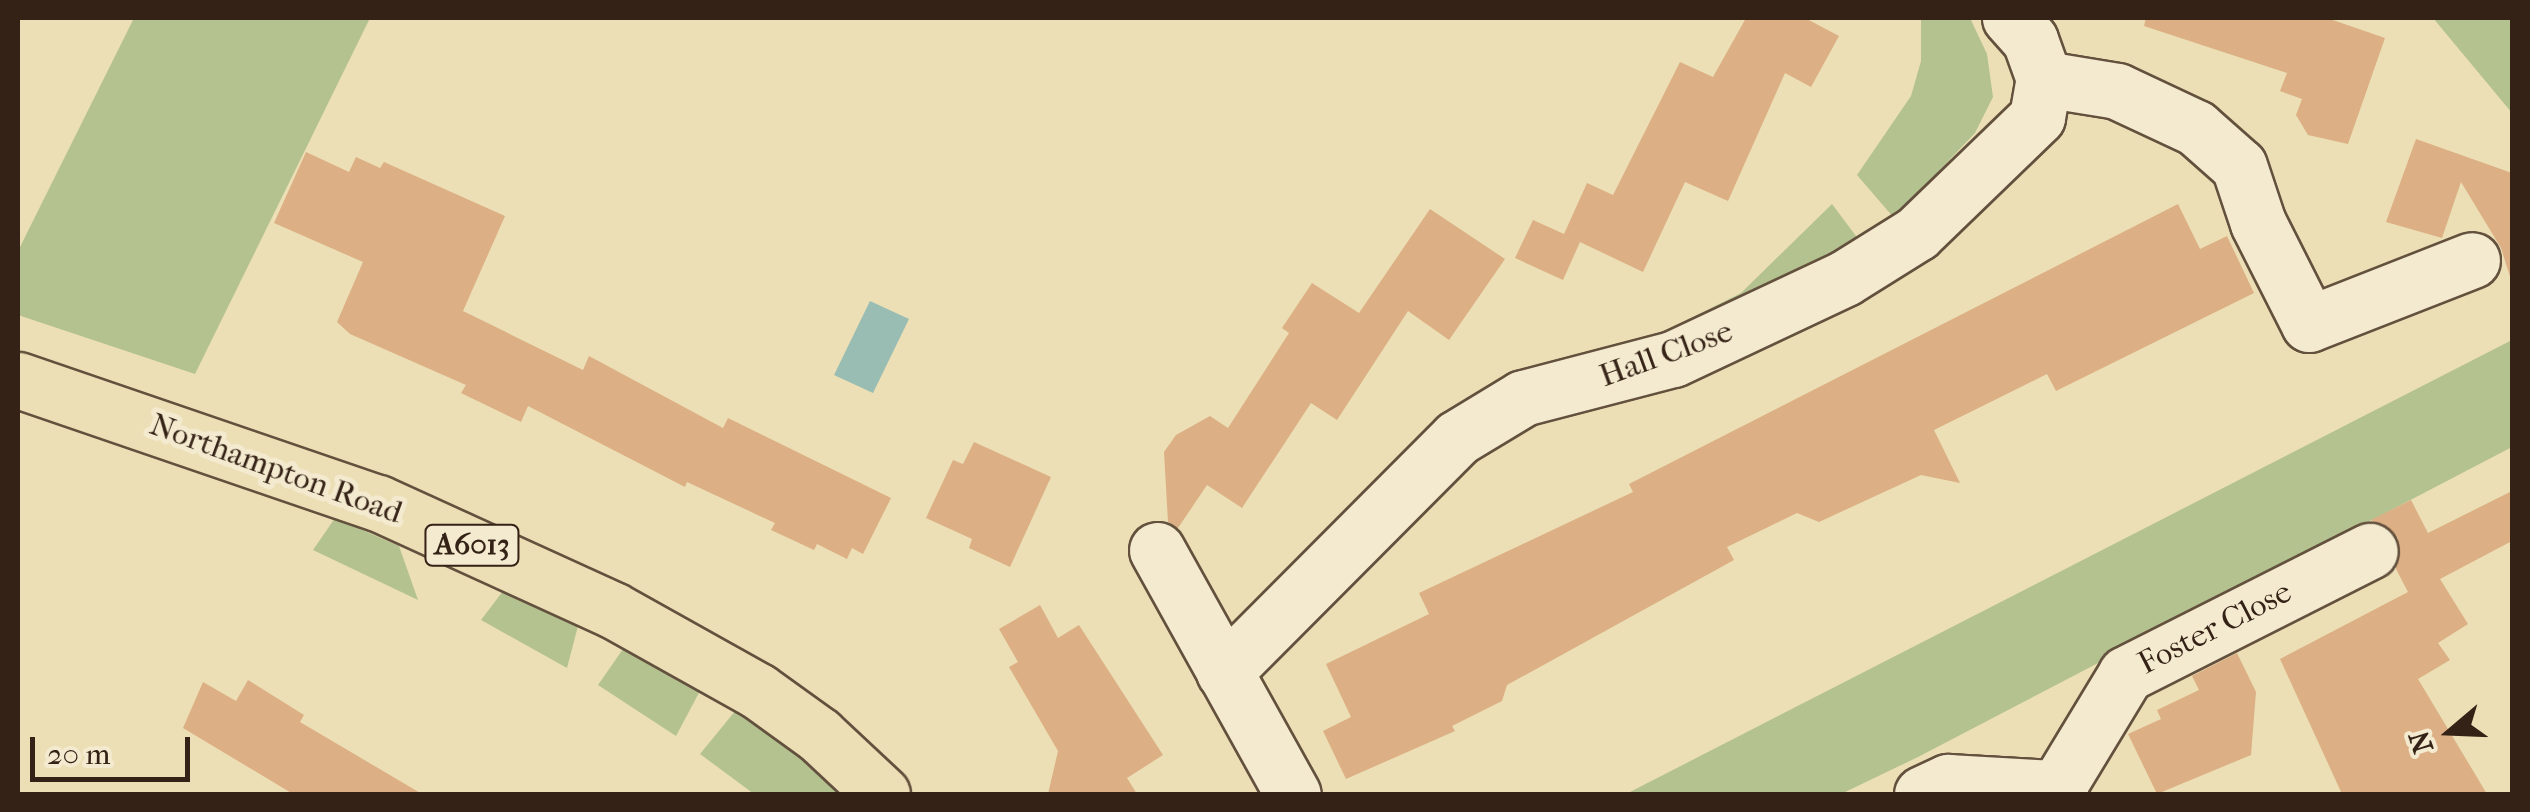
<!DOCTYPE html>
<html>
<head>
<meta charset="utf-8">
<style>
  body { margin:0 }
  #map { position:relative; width:2530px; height:812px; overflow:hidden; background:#ecdfb5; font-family:"IM FELL French Canon",serif }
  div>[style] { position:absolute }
  .green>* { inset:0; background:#b4c290 }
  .water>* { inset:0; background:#99bcb3 }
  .building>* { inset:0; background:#dcaf84 }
  .roads { filter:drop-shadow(2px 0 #63513e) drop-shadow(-2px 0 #63513e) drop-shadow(0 2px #63513e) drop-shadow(0 -2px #63513e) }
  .minor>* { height:55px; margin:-27.5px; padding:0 27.5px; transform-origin:27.5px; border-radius:27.5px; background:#f3eacf }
  .major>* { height:55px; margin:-27.5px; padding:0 27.5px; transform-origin:27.5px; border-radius:27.5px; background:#ecdfb5 }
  span { translate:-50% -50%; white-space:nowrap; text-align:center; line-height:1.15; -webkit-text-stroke:10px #f3eacf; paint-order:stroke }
  .shield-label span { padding:2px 8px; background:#f3eacf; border:2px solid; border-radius:8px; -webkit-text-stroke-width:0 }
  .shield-label { font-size:30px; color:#352216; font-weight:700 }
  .street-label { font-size:32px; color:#352216 }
  .frame { position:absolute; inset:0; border:20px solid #352216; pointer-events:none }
  .north { position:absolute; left:2400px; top:682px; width:100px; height:100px; -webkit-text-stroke:8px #f3eacf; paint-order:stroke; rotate:251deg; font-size:28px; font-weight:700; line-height:40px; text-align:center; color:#352216 }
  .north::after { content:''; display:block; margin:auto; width:35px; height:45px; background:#352216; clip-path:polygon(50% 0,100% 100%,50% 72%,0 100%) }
  .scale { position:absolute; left:30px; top:737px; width:160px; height:45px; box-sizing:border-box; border:5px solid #352216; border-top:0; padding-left:12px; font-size:30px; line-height:35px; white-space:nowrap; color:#352216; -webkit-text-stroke:8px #f3eacf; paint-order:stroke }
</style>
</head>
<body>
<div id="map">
  <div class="green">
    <div style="clip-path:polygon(134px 18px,370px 18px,195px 374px,18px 315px,18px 251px)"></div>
    <div style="clip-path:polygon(1921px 18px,1970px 18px,1987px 54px,1993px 97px,1975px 133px,1894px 218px,1857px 175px,1911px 96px,1921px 61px)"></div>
    <div style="clip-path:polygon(2433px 18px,2512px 18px,2512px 113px)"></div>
    <div style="clip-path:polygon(1832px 204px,1862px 244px,1689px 332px,1683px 322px,1741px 293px)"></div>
    <div style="clip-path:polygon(2512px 340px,2512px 447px,1918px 757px,1841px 794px,1626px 794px)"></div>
    <div style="clip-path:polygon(335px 518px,399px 546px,418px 600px,313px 550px)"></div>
    <div style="clip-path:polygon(503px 591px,578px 626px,567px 668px,481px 620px)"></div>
    <div style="clip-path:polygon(623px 649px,701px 689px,676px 736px,598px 685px)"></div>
    <div style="clip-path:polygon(736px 710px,787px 747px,840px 794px,754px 794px,700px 754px)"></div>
  </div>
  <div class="water">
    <div style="clip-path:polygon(870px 301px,909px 319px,873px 393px,834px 375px)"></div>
  </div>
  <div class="building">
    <div style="clip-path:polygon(1746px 18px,1805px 18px,1839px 36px,1811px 87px,1785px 73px,1728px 201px,1685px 182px,1643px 272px,1580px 242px,1563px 280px,1515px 258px,1533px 220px,1564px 234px,1587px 183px,1613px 195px,1680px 62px,1713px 77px)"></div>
    <div style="clip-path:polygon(2146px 18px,2327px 18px,2385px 38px,2348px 144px,2308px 135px,2296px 115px,2302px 99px,2280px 91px,2287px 73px,2144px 26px)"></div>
    <div style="clip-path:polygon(2416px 139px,2512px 173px,2512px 283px,2501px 248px,2461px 182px,2442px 238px,2386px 222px)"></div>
    <div style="clip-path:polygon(306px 152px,349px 172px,356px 157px,380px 168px,384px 162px,505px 216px,463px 311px,583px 370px,589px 356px,723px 428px,728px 418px,891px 498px,863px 554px,852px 548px,847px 559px,817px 544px,814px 550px,771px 530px,775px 523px,687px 482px,685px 487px,528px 406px,521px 422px,461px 393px,466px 385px,350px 334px,337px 322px,363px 262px,274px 223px)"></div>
    <div style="clip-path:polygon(2178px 204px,2200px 249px,2227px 236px,2254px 293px,2056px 391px,2047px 374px,1934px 430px,1960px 483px,1921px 475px,1819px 522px,1797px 513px,1727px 547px,1734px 560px,1507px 685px,1502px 701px,1452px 726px,1455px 731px,1346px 779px,1323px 731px,1351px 717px,1326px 664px,1429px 614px,1419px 593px,1633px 492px,1629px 484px)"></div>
    <div style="clip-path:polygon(1430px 209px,1505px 259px,1449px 340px,1408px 311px,1337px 420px,1311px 403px,1242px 508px,1207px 485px,1178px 528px,1168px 522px,1164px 452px,1176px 435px,1210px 416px,1228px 428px,1289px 333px,1282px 328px,1312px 283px,1359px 313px)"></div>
    <div style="clip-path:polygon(974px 442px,1051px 477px,1010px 567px,969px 548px,972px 539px,926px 518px,953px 460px,963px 464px)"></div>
    <div style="clip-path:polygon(2512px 491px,2512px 541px,2440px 579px,2468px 624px,2438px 643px,2450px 660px,2418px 679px,2487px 794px,2342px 794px,2280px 659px,2408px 592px,2396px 569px,2398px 538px,2371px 520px,2411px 500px,2428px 533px)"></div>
    <div style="clip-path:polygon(1040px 605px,1058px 638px,1079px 625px,1163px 755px,1127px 778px,1137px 794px,1048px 794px,1058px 751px,1009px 667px,1018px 662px,999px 629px)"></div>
    <div style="clip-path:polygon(2237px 653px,2256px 692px,2251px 755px,2157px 794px,2128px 734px,2161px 719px,2157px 710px,2199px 690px,2192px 676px)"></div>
    <div style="clip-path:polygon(248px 680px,304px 715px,300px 722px,422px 794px,293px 794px,183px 728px,203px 682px,236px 701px)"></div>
  </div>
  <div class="roads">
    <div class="minor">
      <div style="left:2044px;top:79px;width:74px;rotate:9.3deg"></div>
      <div style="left:2117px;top:91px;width:87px;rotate:25.1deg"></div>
      <div style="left:2196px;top:128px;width:57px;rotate:41.5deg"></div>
      <div style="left:2239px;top:166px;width:60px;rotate:71.6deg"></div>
      <div style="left:2258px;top:223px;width:113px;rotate:63.2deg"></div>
      <div style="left:2309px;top:324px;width:175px;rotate:-21.4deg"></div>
      <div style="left:1157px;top:550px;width:279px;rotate:60.9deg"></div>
      <div style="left:1224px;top:672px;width:330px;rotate:-45.1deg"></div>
      <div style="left:1457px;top:438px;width:77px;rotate:-31.2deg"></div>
      <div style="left:1523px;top:398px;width:155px;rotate:-14.6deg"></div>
      <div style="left:1673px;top:359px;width:190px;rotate:-25.2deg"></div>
      <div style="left:1845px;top:278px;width:85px;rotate:-32deg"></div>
      <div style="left:1917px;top:233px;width:167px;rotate:-44deg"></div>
      <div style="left:2037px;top:117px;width:39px;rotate:-80deg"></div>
      <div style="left:2044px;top:79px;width:41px;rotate:-109.7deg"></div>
      <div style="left:2030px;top:40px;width:30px;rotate:-132deg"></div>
      <div style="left:1922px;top:794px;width:29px;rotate:-25deg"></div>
      <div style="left:1948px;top:782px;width:109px;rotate:3.2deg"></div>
      <div style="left:2060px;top:794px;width:7px;rotate:-117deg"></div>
      <div style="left:2057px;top:788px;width:133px;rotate:-58.8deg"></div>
      <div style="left:2126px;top:674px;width:273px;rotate:-26.8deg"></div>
    </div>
    <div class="major">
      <div style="left:18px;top:380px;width:380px;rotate:18.9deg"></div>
      <div style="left:378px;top:503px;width:258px;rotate:24.5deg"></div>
      <div style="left:613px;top:610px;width:166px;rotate:29.2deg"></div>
      <div style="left:758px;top:691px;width:75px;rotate:35.8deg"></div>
      <div style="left:819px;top:735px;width:86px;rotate:43.1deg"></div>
    </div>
  </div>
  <div class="shield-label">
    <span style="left:472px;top:545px">A6013</span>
  </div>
  <div class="street-label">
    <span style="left:1666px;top:354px;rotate:-20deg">Hall Close</span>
    <span style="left:276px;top:469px;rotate:20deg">Northampton Road</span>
    <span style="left:2215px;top:628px;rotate:-27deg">Foster Close</span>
  </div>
  <div class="frame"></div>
  <div class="north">N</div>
  <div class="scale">20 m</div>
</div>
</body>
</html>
